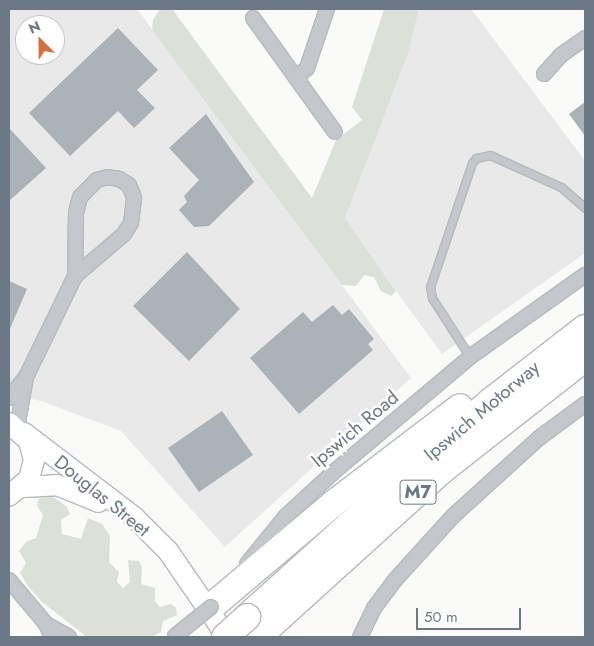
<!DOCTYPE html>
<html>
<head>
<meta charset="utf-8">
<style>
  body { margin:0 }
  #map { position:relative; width:594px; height:646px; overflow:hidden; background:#fafaf8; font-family:Jost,sans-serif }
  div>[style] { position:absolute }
  .built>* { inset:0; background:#e8e9e8 }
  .green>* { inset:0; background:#dbe0d9 }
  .building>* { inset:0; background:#abb2b8 }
  .roads { filter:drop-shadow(1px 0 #b6bbbf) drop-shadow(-1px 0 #b6bbbf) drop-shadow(0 1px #b6bbbf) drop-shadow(0 -1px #b6bbbf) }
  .lane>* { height:7px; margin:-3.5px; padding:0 3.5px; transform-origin:3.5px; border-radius:3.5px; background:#c4c7cb }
  .street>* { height:14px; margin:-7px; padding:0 7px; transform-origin:7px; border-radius:7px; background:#c4c7cb }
  .secondary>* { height:20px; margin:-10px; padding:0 10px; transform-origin:10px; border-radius:10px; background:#fff }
  .highway>* { height:26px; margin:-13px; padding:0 13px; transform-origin:13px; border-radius:13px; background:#fff }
  .bridges { filter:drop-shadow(1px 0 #b7babd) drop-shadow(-1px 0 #b7babd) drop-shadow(0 1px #b7babd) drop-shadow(0 -1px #b7babd) }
  .street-bridge>* { height:14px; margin:-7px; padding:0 7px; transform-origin:7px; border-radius:7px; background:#c4c7cb }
  .highway-bridge>* { height:26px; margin:-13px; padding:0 13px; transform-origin:13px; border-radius:13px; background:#fff }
  span { translate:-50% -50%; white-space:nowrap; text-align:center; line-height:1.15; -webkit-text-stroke:5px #fff; paint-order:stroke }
  .shield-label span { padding:1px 4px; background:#fff; border:1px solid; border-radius:4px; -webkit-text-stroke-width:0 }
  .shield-label { font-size:18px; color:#6b7886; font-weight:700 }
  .street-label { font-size:19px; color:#6b7886 }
  .frame { position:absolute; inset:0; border:10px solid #6b7886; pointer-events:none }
  .north { position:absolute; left:15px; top:15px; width:50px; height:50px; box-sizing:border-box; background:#fff; border:1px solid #c4c9cf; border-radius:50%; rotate:337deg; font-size:14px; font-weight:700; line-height:20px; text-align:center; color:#6b7886 }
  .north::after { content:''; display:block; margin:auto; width:18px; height:22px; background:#d66d3c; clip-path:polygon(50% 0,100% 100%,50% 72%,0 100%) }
  .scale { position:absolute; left:416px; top:608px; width:105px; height:22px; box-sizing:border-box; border:2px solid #6b7886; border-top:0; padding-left:6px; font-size:15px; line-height:18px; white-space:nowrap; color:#6b7886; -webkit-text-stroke:4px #fff; paint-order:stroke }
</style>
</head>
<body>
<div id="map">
  <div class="built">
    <div style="clip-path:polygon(evenodd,9px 9px,137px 9px,411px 378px,225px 547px,121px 431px,41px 401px,9px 394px,9px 9px,25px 25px,55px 25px,55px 55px,25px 55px,25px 25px)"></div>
    <div style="clip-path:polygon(419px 9px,471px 9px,585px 161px,585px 253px,442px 354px,345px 220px,408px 54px)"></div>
  </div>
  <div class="green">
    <div style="clip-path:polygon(160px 9px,172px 9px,312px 198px,336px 140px,362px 120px,352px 107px,384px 9px,419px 9px,408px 54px,345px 219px,396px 291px,391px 296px,381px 291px,374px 277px,364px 275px,356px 286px,342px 285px,152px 30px,153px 20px)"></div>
    <div style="clip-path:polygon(49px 494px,66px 506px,70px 514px,61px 520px,62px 534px,81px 539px,88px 518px,102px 524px,110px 536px,109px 562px,119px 572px,117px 582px,123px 588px,130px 582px,128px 560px,139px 561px,142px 568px,141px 584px,155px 588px,155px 601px,160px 607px,171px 604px,176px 608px,177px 615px,163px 621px,161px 632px,151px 637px,87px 637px,42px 602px,28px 586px,20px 573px,26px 563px,19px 551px,26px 542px,36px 538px,43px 515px,37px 506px,39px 498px)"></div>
  </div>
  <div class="building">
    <div style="clip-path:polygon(118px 28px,158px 70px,137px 90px,155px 108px,134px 128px,118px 111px,70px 156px,29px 113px)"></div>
    <div style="clip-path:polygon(585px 102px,585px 136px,569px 114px)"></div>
    <div style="clip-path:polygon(206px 114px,254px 182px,209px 226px,194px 227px,179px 210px,187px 202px,184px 196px,199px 180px,169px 148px)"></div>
    <div style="clip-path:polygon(9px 128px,46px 168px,9px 201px)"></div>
    <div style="clip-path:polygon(187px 252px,240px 309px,189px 361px,133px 306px)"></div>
    <div style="clip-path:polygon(9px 281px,27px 289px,9px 331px)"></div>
    <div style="clip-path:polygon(333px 305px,342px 315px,349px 309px,374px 339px,368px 344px,373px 350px,299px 414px,250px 358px,303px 312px,312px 322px)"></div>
    <div style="clip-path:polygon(222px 411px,253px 455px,199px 492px,168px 448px)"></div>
  </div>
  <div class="roads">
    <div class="lane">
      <div style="left:470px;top:357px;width:70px;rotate:-122.8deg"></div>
      <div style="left:432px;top:298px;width:11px;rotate:-100deg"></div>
      <div style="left:430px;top:287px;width:131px;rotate:-71.3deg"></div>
      <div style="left:472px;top:163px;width:6px;rotate:-51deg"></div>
      <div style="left:476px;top:158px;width:14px;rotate:-12deg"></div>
      <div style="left:490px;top:155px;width:78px;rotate:24.3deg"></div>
      <div style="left:561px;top:187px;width:32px;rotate:41deg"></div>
    </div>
    <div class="street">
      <div style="left:253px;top:18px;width:140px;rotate:54.3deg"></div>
      <div style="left:544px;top:74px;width:25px;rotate:-48deg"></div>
      <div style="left:561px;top:55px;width:29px;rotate:-35deg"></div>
      <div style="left:296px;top:78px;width:15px;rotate:-42deg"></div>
      <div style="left:307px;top:68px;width:62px;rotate:-71.3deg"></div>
      <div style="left:9px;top:398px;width:27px;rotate:-51deg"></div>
      <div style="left:26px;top:377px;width:112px;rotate:-64.1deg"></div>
      <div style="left:75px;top:276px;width:65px;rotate:-40.6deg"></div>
      <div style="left:124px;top:234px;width:13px;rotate:-58deg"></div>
      <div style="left:131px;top:223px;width:26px;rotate:-83deg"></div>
      <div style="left:134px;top:197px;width:13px;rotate:-113deg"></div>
      <div style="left:129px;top:185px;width:12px;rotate:-149deg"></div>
      <div style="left:119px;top:179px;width:11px;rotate:-170deg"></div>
      <div style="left:108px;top:177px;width:11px;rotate:165deg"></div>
      <div style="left:97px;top:180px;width:24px;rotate:135deg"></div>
      <div style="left:80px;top:197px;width:16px;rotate:104deg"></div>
      <div style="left:76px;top:213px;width:63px;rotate:90.9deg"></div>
      <div style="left:17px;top:428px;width:52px;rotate:-80deg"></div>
      <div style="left:247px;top:564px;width:60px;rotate:-51deg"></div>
      <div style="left:285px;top:517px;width:69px;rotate:-42.7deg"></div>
      <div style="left:336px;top:470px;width:175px;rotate:-40.1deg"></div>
      <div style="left:470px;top:357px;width:141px;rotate:-35.5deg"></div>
      <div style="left:9px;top:580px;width:57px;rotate:49.9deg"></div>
      <div style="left:46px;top:624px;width:14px;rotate:65deg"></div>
      <div style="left:46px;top:624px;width:26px;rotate:29deg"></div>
      <div style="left:360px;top:637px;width:32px;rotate:-64deg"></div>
      <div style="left:374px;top:608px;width:35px;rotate:-53deg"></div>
      <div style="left:395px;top:580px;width:86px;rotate:-47.8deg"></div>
      <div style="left:453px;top:516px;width:116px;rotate:-42.2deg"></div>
      <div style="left:539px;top:438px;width:57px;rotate:-36.5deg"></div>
    </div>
    <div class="secondary">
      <div style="left:9px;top:423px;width:27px;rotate:42deg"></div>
      <div style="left:29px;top:441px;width:20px;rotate:75deg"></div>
      <div style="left:34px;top:460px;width:20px;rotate:105deg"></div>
      <div style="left:29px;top:479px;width:26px;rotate:140deg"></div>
      <div style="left:24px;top:433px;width:138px;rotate:37.4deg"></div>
      <div style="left:134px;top:517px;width:48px;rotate:45deg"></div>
      <div style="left:168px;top:551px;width:104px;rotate:55.5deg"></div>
      <div style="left:23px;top:487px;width:34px;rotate:-3deg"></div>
      <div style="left:57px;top:485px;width:45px;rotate:22deg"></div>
    </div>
    <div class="highway">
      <div style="left:211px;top:607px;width:161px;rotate:-40.2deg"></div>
      <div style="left:334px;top:503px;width:158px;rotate:-37.3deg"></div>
      <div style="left:247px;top:617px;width:219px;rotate:-42deg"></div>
      <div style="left:410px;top:470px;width:106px;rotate:-40.4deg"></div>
      <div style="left:491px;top:401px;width:119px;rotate:-37.8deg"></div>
      <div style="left:258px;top:637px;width:247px;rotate:-42.2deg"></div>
      <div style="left:441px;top:471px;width:183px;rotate:-38.1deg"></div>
    </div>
  </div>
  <div class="bridges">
    <div class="street-bridge">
      <div style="left:175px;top:636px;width:46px;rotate:-38.9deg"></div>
    </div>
    <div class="highway-bridge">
      <div style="left:225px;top:637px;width:30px;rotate:-42deg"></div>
    </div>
  </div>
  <div class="shield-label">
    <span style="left:418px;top:492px">M7</span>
  </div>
  <div class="street-label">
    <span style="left:482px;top:411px;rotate:-40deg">Ipswich Motorway</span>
    <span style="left:355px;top:429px;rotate:-40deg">Ipswich Road</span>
    <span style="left:102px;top:496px;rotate:39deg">Douglas Street</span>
  </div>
  <div class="frame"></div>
  <div class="north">N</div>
  <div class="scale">50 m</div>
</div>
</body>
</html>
